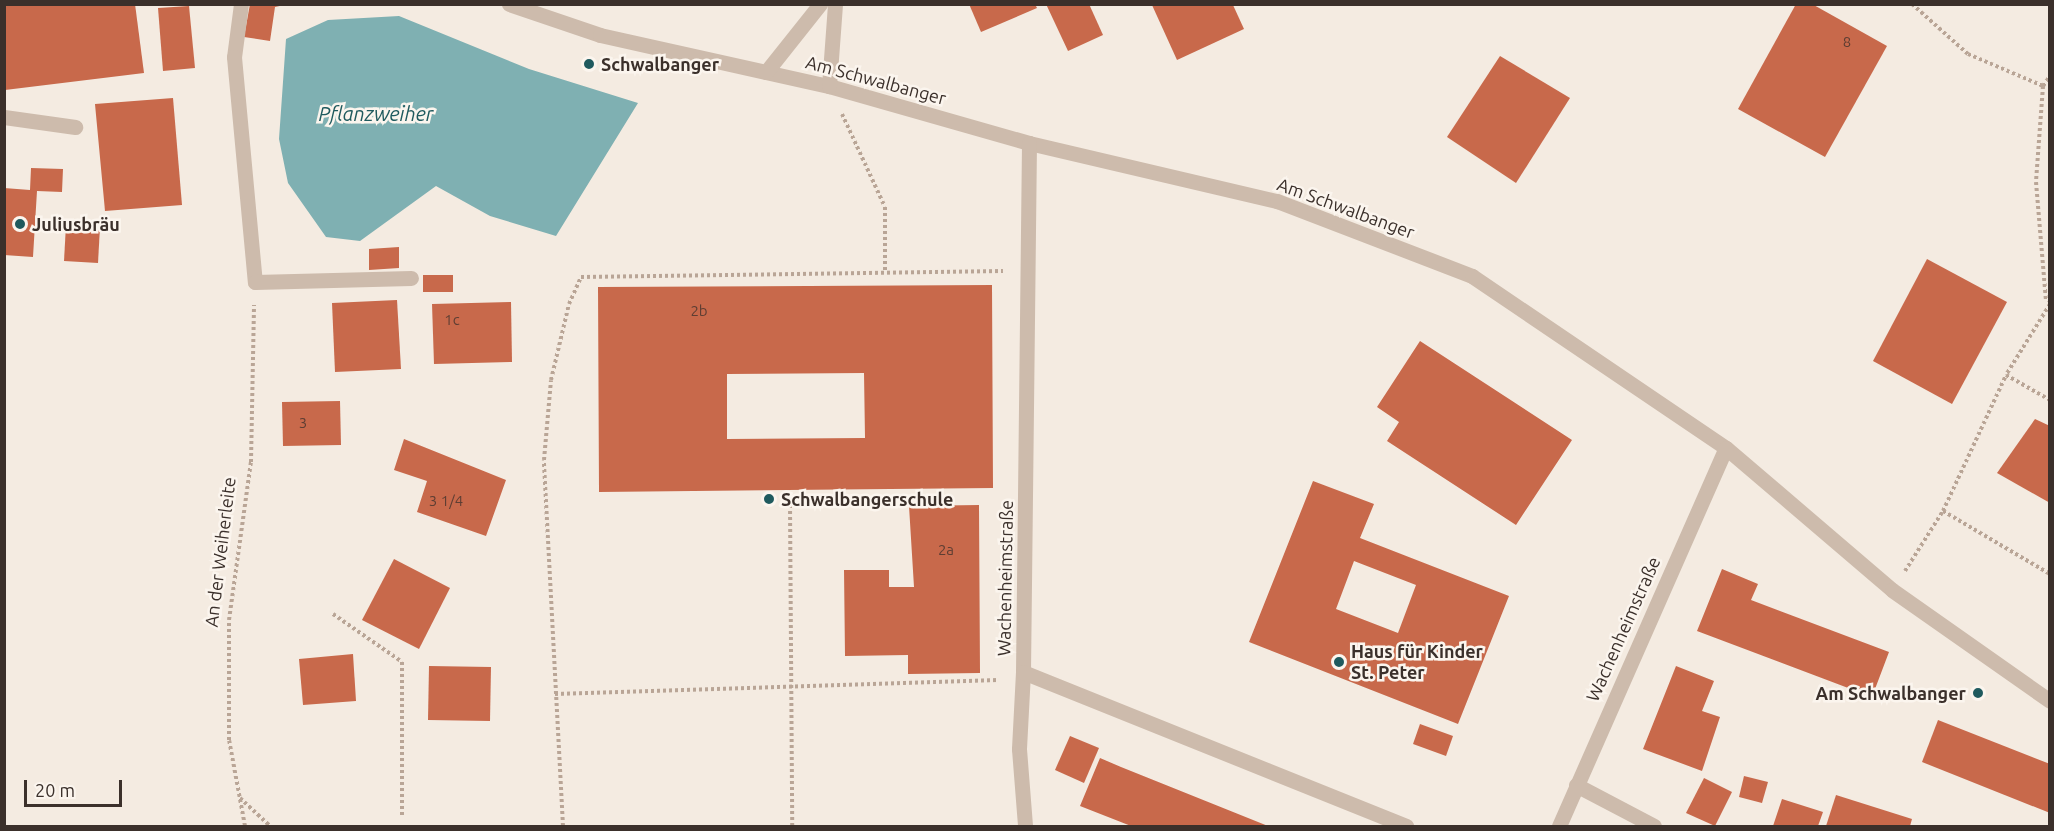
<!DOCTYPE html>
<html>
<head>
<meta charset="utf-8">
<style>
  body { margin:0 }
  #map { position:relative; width:2054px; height:831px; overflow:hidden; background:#f4ebe1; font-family:Ubuntu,sans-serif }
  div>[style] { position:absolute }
  .water>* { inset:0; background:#7fb0b2 }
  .building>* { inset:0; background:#c8694b }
  .path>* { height:4px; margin-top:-2px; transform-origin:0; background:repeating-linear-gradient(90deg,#b9a596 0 3px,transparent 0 6px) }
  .service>* { height:15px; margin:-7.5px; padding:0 7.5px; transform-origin:7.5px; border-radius:7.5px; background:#cdbbac }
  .minor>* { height:15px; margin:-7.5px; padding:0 7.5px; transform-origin:7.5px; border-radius:7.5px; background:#cdbbac }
  .dots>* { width:16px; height:16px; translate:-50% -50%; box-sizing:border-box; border:3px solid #fbf5ee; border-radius:50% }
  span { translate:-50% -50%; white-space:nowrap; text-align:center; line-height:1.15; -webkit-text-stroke:5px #fbf5ee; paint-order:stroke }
  .number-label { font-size:15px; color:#5e3e33 }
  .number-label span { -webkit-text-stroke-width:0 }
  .poi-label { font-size:18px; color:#3b302b; font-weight:700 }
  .left { translate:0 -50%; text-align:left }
  .right { translate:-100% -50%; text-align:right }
  .street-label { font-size:18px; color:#3b302b }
  .water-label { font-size:20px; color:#1f5a5e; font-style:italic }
  .frame { position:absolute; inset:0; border:6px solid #3b302b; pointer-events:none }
  .scale { position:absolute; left:24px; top:780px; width:98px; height:27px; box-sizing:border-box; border:3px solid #3b302b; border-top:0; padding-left:8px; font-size:18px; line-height:21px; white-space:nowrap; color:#3b302b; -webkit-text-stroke:4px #fbf5ee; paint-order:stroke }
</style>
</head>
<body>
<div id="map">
  <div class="water">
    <div style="clip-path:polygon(399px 16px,529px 69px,638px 103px,556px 236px,490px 216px,436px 186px,360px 241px,326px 237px,288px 183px,279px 139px,286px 39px,328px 20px)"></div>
  </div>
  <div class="building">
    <div style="clip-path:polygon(135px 4px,144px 73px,5px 90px,5px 5px)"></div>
    <div style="clip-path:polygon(250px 4px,289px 4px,275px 7px,270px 41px,244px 37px)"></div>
    <div style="clip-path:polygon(969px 4px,1035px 4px,1037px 8px,981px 32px)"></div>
    <div style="clip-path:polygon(1046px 4px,1089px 4px,1103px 35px,1068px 51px)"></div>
    <div style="clip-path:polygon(1796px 4px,1812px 4px,1887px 46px,1825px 157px,1738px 109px)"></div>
    <div style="clip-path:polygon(1152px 5px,1233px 5px,1244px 29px,1177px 60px)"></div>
    <div style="clip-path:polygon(189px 6px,195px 68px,163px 71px,158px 8px)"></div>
    <div style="clip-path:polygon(1500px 56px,1570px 98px,1516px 183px,1447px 137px)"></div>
    <div style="clip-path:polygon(173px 98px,182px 205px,105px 211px,95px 104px)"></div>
    <div style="clip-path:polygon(31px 168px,63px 169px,62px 192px,37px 191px,33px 257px,4px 255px,4px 188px,30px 190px)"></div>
    <div style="clip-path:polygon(66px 225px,100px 227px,98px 263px,64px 261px)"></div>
    <div style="clip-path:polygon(399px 247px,399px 268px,369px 270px,369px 249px)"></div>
    <div style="clip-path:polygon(1927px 259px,2007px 302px,1952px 404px,1873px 361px)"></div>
    <div style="clip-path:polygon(423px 275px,453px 275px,453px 292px,423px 292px)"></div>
    <div style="clip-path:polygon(evenodd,992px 285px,993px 488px,599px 492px,598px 287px,992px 285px,864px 373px,865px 438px,727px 439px,727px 374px,864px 373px)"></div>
    <div style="clip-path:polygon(397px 300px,401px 369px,335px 372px,332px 303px)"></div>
    <div style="clip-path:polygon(511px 302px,512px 362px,434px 364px,432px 304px)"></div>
    <div style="clip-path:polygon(1420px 341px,1572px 440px,1516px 525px,1387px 441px,1399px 422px,1377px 407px)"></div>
    <div style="clip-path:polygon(340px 401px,341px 445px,283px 446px,282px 402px)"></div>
    <div style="clip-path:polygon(2035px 419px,2050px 426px,2050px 503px,1997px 473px)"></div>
    <div style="clip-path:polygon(404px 439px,506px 480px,486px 536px,417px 512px,427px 481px,394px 470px)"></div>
    <div style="clip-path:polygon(evenodd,1313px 481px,1374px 504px,1360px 538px,1509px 596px,1458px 724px,1249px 642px,1313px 481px,1354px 561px,1416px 585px,1398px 633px,1336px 609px,1354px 561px)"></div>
    <div style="clip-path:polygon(979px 505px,980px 673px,908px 674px,908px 655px,845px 656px,844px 570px,889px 570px,889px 587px,914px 587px,909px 506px)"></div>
    <div style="clip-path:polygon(394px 559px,450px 588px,419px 649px,362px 620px)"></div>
    <div style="clip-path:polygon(1722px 569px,1758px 584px,1751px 600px,1889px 652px,1872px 697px,1697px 631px)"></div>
    <div style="clip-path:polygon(353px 654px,356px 701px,303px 705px,299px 659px)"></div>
    <div style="clip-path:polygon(429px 666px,491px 667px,490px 721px,428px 720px)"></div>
    <div style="clip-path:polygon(1676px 666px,1714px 681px,1702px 711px,1720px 717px,1702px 771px,1643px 749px)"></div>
    <div style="clip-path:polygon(1938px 720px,2050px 764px,2050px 813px,1922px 762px)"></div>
    <div style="clip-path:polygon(1420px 724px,1453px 736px,1446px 756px,1413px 744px)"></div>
    <div style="clip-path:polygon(1070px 736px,1099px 748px,1084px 783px,1055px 770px)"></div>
    <div style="clip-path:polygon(1100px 758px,1121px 767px,1268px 826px,1131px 826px,1080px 806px)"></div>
    <div style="clip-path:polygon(1744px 776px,1768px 782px,1762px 803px,1739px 797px)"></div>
    <div style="clip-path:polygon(1704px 778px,1732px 792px,1715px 826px,1686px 813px)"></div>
    <div style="clip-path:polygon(1836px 795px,1912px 819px,1910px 826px,1826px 826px)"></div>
    <div style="clip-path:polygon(1782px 799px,1823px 812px,1818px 826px,1773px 826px)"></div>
  </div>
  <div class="path">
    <div style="left:1912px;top:4px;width:75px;rotate:41.8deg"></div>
    <div style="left:1968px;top:54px;width:82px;rotate:23.1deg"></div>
    <div style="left:2043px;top:86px;width:96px;rotate:94.2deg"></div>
    <div style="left:2036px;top:182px;width:120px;rotate:85.2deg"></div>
    <div style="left:2043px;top:86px;width:12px;rotate:-55deg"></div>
    <div style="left:842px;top:114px;width:102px;rotate:65.2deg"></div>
    <div style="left:885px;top:207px;width:65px;rotate:90deg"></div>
    <div style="left:2050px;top:304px;width:84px;rotate:121.8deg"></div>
    <div style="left:2006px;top:375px;width:51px;rotate:29.6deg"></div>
    <div style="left:790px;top:505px;width:321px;rotate:89.6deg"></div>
    <div style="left:1943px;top:511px;width:150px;rotate:-65.1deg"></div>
    <div style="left:1905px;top:571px;width:71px;rotate:-57.7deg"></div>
    <div style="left:1943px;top:511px;width:124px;rotate:30.5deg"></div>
    <div style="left:333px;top:614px;width:84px;rotate:34.8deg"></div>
    <div style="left:402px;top:662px;width:155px;rotate:90deg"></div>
    <div style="left:555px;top:694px;width:443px;rotate:-1.8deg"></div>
    <div style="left:240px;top:798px;width:41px;rotate:43deg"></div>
    <div style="left:245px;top:826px;width:87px;rotate:-100.5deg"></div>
    <div style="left:229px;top:740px;width:120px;rotate:-90deg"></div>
    <div style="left:229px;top:620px;width:160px;rotate:-82.1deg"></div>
    <div style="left:251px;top:462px;width:157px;rotate:-88.9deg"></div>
    <div style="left:563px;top:826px;width:366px;rotate:-93deg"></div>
    <div style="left:544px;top:460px;width:80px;rotate:-85deg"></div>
    <div style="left:551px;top:380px;width:78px;rotate:-76.7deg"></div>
    <div style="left:569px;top:304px;width:30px;rotate:-66deg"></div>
    <div style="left:581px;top:277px;width:422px;rotate:-0.8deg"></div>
  </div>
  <div class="service">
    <div style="left:241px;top:4px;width:53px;rotate:97.5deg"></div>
    <div style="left:234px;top:57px;width:226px;rotate:84.7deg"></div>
    <div style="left:255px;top:282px;width:156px;rotate:-1.5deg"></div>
    <div style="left:4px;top:117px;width:72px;rotate:8deg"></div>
    <div style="left:1023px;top:672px;width:77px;rotate:93deg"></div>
    <div style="left:1019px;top:749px;width:77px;rotate:85.5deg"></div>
  </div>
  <div class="minor">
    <div style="left:509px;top:4px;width:96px;rotate:18.8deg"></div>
    <div style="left:600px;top:35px;width:235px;rotate:12.6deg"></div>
    <div style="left:829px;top:86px;width:208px;rotate:15.9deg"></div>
    <div style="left:1029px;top:143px;width:255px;rotate:13.2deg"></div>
    <div style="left:1277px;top:201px;width:209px;rotate:21deg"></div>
    <div style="left:1472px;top:276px;width:307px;rotate:34.1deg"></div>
    <div style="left:1726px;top:448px;width:218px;rotate:40.5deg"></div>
    <div style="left:1892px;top:590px;width:193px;rotate:35.1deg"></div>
    <div style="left:766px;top:72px;width:87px;rotate:-51.5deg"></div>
    <div style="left:829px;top:86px;width:82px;rotate:-85.8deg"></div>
    <div style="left:1029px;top:143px;width:529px;rotate:90.65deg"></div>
    <div style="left:1023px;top:672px;width:413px;rotate:21.9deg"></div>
    <div style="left:1576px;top:785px;width:88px;rotate:27.7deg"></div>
    <div style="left:1559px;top:826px;width:413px;rotate:-66.2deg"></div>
  </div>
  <div class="dots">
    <div style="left:589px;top:64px;background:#1f5a5e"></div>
    <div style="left:20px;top:224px;background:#1f5a5e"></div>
    <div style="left:769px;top:499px;background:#1f5a5e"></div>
    <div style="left:1339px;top:662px;background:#1f5a5e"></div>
    <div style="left:1978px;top:693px;background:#1f5a5e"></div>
  </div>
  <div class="number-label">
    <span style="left:1847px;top:42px">8</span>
    <span style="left:699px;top:311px">2b</span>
    <span style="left:452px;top:320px">1c</span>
    <span style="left:303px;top:423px">3</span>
    <span style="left:446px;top:501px">3 1/4</span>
    <span style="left:946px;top:550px">2a</span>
  </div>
  <div class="poi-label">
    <span class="left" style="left:601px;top:64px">Schwalbanger</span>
    <span class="left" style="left:32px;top:224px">Juliusbräu</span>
    <span class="left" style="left:781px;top:499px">Schwalbangerschule</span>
    <span class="left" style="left:1351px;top:662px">Haus für Kinder<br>St. Peter</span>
    <span class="right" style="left:1966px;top:693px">Am Schwalbanger</span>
  </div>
  <div class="street-label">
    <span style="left:876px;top:80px;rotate:15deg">Am Schwalbanger</span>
    <span style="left:1346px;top:208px;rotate:20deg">Am Schwalbanger</span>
    <span style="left:220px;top:552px;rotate:-83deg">An der Weiherleite</span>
    <span style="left:1005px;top:578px;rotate:-89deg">Wachenheimstraße</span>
    <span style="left:1623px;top:629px;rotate:-66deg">Wachenheimstraße</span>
  </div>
  <div class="water-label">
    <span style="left:376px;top:113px">Pflanzweiher</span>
  </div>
  <div class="frame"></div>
  <div class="scale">20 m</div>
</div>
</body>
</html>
